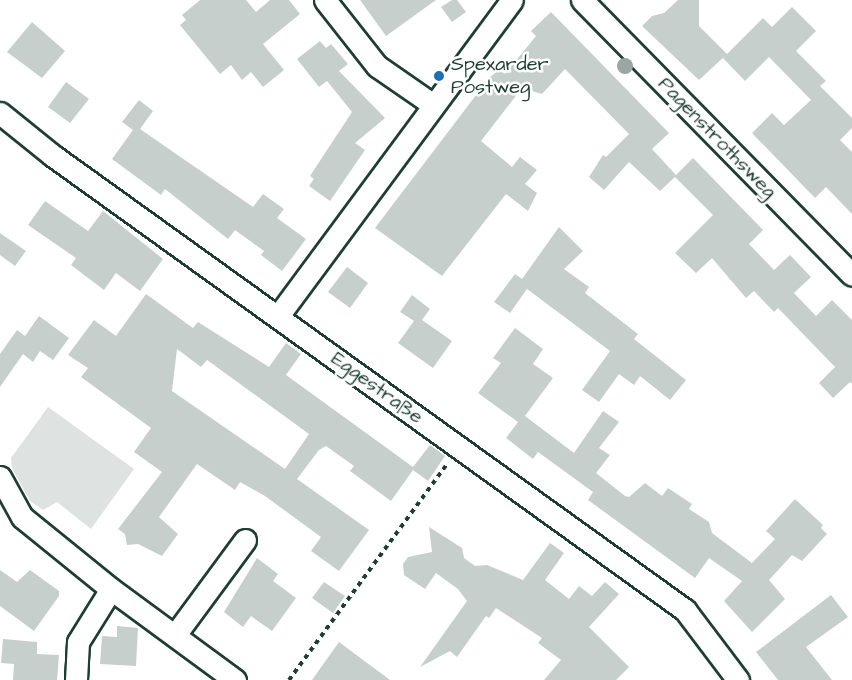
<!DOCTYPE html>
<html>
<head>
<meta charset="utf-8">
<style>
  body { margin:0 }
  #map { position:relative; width:852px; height:680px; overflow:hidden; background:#fff; font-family:"Architects Daughter",sans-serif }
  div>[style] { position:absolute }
  .green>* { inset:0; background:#dee3e2 }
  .building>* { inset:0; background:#c7cfcc }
  .path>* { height:4px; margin-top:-2px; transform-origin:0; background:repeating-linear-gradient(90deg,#1f3d34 0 4.5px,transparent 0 9px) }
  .roads { filter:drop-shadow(2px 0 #1f3d34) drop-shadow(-2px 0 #1f3d34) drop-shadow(0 2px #1f3d34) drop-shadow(0 -2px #1f3d34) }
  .street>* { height:21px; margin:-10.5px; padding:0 10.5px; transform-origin:10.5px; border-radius:10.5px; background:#fff }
  .trees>* { width:16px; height:16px; margin:-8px; border-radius:50%; background:#99a6a3 }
  .dots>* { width:16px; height:16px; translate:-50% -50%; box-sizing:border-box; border:3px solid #fff; border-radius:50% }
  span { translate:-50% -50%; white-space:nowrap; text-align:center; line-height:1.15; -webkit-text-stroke:5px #fff; paint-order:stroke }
  .poi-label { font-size:20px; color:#1f3d34 }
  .left { translate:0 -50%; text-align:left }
  .street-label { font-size:20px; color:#1f3d34 }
</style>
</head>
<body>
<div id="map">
  <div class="green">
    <div style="clip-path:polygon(48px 407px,134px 469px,91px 529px,57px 502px,43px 510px,30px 501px,12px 468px,11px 458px)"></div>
  </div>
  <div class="building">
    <div style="clip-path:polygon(200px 0,246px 0,256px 12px,270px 0,289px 0,300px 14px,263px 44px,284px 70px,263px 87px,251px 72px,242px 80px,231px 65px,220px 74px,180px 25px,186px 20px,182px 15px)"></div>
    <div style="clip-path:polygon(360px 0,436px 0,386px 36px)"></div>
    <div style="clip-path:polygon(452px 0,457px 0,466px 12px,452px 22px,441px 7px)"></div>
    <div style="clip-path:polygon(678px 0,699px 0,699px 26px,727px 54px,763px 18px,772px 27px,792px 7px,816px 31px,796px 51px,826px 81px,820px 86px,852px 118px,852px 128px,840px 140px,852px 152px,852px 214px,826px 187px,815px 198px,752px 133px,772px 113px,784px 125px,811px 100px,769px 57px,745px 81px,723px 58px,726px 55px,699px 80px,642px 26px,652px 16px,664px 13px)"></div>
    <div style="clip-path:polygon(551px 12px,669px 133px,652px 149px,676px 175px,693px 158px,763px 230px,749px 244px,774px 270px,790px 255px,811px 277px,794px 293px,816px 316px,832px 300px,852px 320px,852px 384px,850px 382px,833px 398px,819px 383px,835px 367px,778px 308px,774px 312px,754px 291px,746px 298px,712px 258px,696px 273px,675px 253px,713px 215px,675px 177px,660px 191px,629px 162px,604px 190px,589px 177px,603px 155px,606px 157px,629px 134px,565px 69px,542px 94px,522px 88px,481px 141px,512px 167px,520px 157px,537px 170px,525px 184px,537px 193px,528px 211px,506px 194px,442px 276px,375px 228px,489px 78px,500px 69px,505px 74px,536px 36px,531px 31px)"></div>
    <div style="clip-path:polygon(32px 22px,65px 51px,42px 78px,7px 52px)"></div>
    <div style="clip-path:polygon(320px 41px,326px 48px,331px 44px,348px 64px,339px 71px,385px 118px,355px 143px,365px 150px,330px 201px,309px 186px,314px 179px,310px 176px,352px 112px,327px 81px,319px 87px,297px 59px)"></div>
    <div style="clip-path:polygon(66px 82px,89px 99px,70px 123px,48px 107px)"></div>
    <div style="clip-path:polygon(139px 100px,153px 111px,140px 129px,253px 207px,263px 194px,284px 209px,277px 218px,306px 239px,282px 271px,261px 255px,264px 251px,235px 230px,228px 239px,165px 189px,161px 195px,112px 159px,133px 130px,122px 122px)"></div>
    <div style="clip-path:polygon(45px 201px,88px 231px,103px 211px,163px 259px,140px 291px,116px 273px,104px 290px,71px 265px,76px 258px,28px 225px)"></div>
    <div style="clip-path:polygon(559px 227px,583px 251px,564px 269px,589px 287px,585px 293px,638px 334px,634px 339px,686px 380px,670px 400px,640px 376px,634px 385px,619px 374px,599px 402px,582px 390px,610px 351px,527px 289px,510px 313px,494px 302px,515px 274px,522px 279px)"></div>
    <div style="clip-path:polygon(0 233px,26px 251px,15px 266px,0 255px)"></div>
    <div style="clip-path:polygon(347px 267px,368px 283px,350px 308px,328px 292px)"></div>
    <div style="clip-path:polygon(evenodd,146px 294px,193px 328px,198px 322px,269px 367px,286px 343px,301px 354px,286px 375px,413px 467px,430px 445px,445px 456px,428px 481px,413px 470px,391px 501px,350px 471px,354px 466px,326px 446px,319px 450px,297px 479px,369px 530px,339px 571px,311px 551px,321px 537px,265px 496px,240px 482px,235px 490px,197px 464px,159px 517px,178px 534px,162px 556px,138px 544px,127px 545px,125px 534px,118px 529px,162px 472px,134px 452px,151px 428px,81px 377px,88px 368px,68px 355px,94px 320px,116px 336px,146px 294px,177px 349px,201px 367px,207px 360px,309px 434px,285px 469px,172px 391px,177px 349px)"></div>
    <div style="clip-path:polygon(412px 295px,430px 309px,422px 320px,452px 341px,433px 368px,398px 343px,414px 321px,400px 312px)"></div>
    <div style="clip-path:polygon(39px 316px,69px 338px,53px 360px,40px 351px,33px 362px,23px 354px,0 387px,0 354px,17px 330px,25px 336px)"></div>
    <div style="clip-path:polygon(515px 328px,543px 349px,533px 364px,553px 378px,525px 416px,574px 453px,603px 411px,619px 422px,599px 448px,610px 455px,596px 473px,625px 496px,629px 497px,645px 483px,662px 496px,668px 488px,692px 504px,689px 509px,709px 522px,712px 533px,752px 563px,775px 539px,766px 531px,795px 499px,823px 525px,821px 528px,827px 534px,802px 561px,792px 555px,769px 580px,785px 599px,752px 632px,724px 601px,742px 581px,709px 558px,695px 578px,588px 500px,593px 492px,538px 452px,533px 459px,506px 438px,518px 422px,478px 393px,501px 363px,493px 358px)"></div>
    <div style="clip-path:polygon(429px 527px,462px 548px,464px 558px,475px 566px,487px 565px,523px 580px,550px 543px,564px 553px,545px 580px,569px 599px,579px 586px,592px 596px,605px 582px,619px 594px,589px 627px,629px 667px,616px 680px,544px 680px,561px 660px,538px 643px,542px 638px,496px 608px,489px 618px,486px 616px,457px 657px,450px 651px,420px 667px,467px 601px,458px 589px,436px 573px,425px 589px,404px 575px,403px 564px,408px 557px,432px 552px)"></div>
    <div style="clip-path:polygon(257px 558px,278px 574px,273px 581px,296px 598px,272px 631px,251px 616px,243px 627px,224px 612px)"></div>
    <div style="clip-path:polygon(0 570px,17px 582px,30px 570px,59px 591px,59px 596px,34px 631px,0 606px)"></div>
    <div style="clip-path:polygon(324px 582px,345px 596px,333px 613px,312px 598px)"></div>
    <div style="clip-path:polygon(831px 595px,848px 617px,806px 647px,832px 680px,778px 680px,756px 652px)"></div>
    <div style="clip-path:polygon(117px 626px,138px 628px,136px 666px,100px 664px,102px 636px,117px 637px)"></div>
    <div style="clip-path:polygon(3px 639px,37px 642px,37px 654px,59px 655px,57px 680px,13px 680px,14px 664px,1px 663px)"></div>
    <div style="clip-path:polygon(339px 642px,390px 680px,312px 680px)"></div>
  </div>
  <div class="path">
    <div style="left:289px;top:680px;width:269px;rotate:-53.8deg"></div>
  </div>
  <div class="roads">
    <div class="street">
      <div style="left:325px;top:0;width:84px;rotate:51.8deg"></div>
      <div style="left:377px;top:66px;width:67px;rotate:34.6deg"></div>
      <div style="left:582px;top:0;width:385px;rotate:45.5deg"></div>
      <div style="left:0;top:113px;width:67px;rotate:38.9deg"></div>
      <div style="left:52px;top:155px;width:780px;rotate:35.71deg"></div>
      <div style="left:685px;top:610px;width:88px;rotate:52.9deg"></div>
      <div style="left:278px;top:316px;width:393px;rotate:-53.5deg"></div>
      <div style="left:0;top:477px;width:46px;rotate:61.2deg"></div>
      <div style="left:22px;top:517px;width:114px;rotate:39deg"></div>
      <div style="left:111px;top:589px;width:154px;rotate:36.3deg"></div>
      <div style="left:175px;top:635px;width:118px;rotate:-53.6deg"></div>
      <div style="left:76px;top:680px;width:38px;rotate:-87deg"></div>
      <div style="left:78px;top:642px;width:62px;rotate:-58.1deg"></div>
    </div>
  </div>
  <div class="trees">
    <div style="left:625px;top:66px"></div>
  </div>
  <div class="dots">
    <div style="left:439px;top:76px;background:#1f6fb2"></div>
  </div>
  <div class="poi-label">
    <span class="left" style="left:451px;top:76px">Spexarder<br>Postweg</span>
  </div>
  <div class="street-label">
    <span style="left:717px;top:138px;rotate:46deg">Pagenstrothsweg</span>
    <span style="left:377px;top:388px;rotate:36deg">Eggestraße</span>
  </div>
</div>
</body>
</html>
